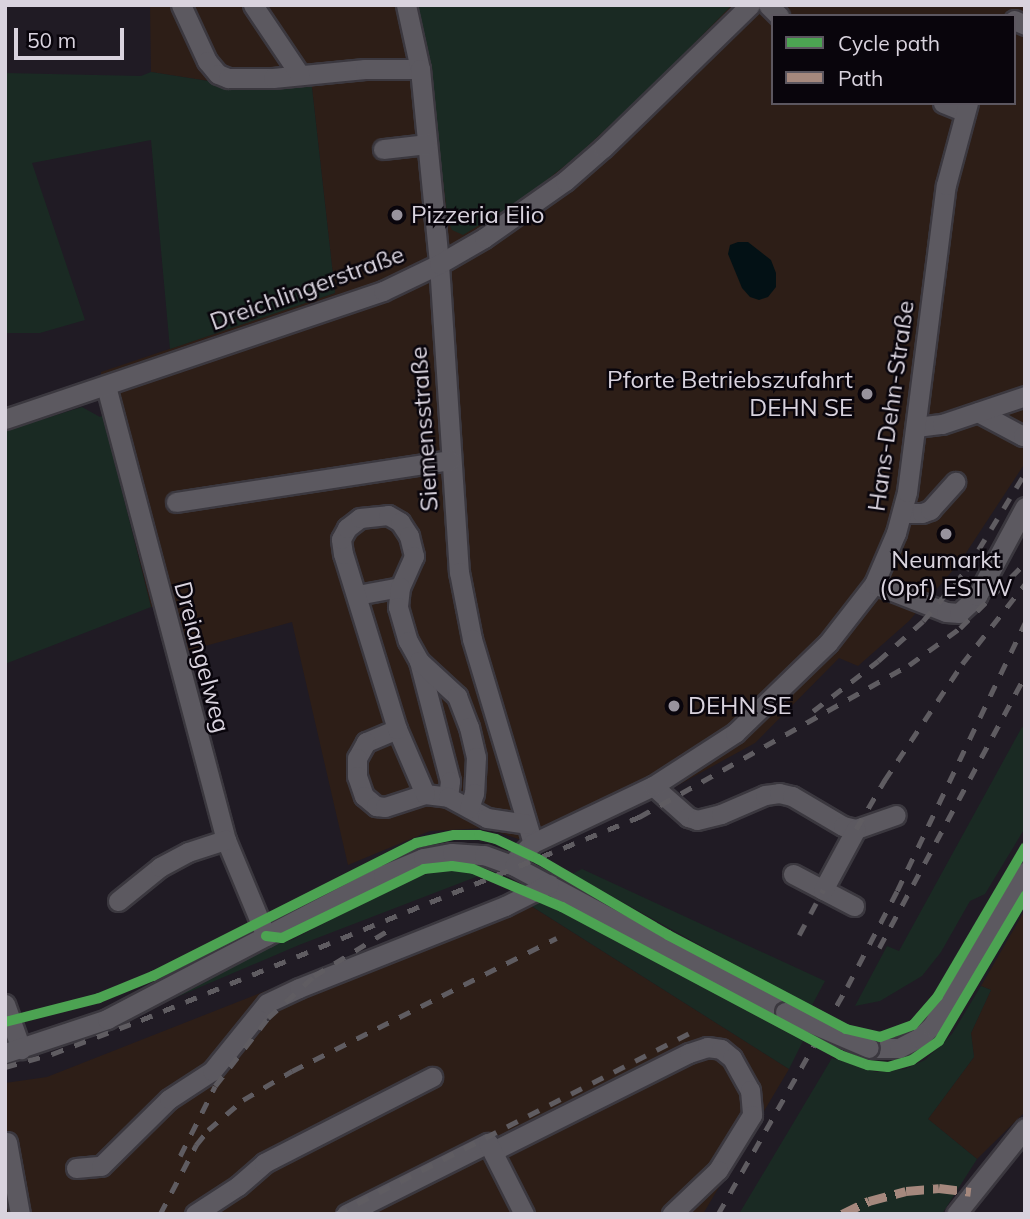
<!DOCTYPE html>
<html>
<head>
<meta charset="utf-8">
<style>
  body { margin:0 }
  #map { position:relative; width:1030px; height:1219px; overflow:hidden; background:#201b24; font-family:Mulish,sans-serif }
  div>[style] { position:absolute }
  .industrial>* { inset:0; background:#2d1e17 }
  .green>* { inset:0; background:#1a2a23 }
  .water>* { inset:0; background:#031115 }
  .roads { filter:drop-shadow(2px 0 #3b383f) drop-shadow(-2px 0 #3b383f) drop-shadow(0 2px #3b383f) drop-shadow(0 -2px #3b383f) }
  .minor>* { height:19px; margin:-9.5px; padding:0 9.5px; transform-origin:9.5px; border-radius:9.5px; background:#5c5960 }
  .rail>* { height:4.5px; margin-top:-2.25px; transform-origin:0; background:repeating-linear-gradient(90deg,#5f5c61 0 12px,transparent 0 24px) }
  .bridges { filter:drop-shadow(2px 0 #3b383f) drop-shadow(-2px 0 #3b383f) drop-shadow(0 2px #3b383f) drop-shadow(0 -2px #3b383f) }
  .minor-bridge>* { height:19px; margin:-9.5px; padding:0 9.5px; transform-origin:9.5px; border-radius:9.5px; background:#5c5960 }
  .quiet>* { height:9px; margin-top:-4.5px; transform-origin:0; background:repeating-linear-gradient(90deg,#a5887d 0 18px,transparent 0 27px) }
  .cycleway>* { height:10px; margin:-5px; padding:0 5px; transform-origin:5px; border-radius:5px; background:#4ca352 }
  .dots>* { width:19px; height:19px; translate:-50% -50%; box-sizing:border-box; border:4px solid #09050c; border-radius:50% }
  span { translate:-50% -50%; white-space:nowrap; text-align:center; line-height:1.15; -webkit-text-stroke:5px #09050c; paint-order:stroke }
  .poi-label { font-size:24px; color:#d9d3de }
  .left { translate:0 -50%; text-align:left }
  .right { translate:-100% -50%; text-align:right }
  .street-label { font-size:24px; color:#d9d3de }
  .frame { position:absolute; inset:0; border:7px solid #d9d3de; pointer-events:none }
  .legend { position:absolute; left:771px; top:14px; width:245px; height:91px; box-sizing:border-box; background:#09050c; border:2px solid #5c5760; margin:0; padding:9px 12px; list-style:none; font-size:21px; color:#d9d3de }
  .legend li { display:flex; align-items:center; gap:14px; height:35px }
  .legend b { width:35px; border:2px solid #5c5760 }
  .scale { position:absolute; left:14px; top:28px; width:110px; height:32px; box-sizing:border-box; border:4px solid #d9d3de; border-top:0; padding-left:9px; font-size:21px; line-height:24px; white-space:nowrap; color:#d9d3de; -webkit-text-stroke:5px #09050c; paint-order:stroke }
</style>
</head>
<body>
<div id="map">
  <div class="industrial">
    <div style="clip-path:polygon(evenodd,150px 5px,1025px 5px,1025px 463px,960px 562px,909px 621px,858px 666px,839px 658px,755px 743px,662px 794px,545px 848px,486px 828px,430px 831px,348px 865px,292px 622px,176px 654px,162px 604px,151px 607px,100px 397px,101px 372px,335px 293px,311px 79px,253px 88px,151px 72px,150px 5px,773px 16px,1014px 16px,1014px 103px,773px 103px,773px 16px)"></div>
    <div style="clip-path:polygon(512px 894px,789px 1069px,703px 1214px,5px 1214px,5px 1083px,47px 1077px)"></div>
    <div style="clip-path:polygon(1025px 910px,1025px 1112px,977px 1159px,928px 1119px,974px 1057px,971px 1033px,991px 990px,981px 986px)"></div>
  </div>
  <div class="green">
    <div style="clip-path:polygon(417px 5px,732px 5px,647px 91px,577px 156px,524px 198px,463px 235px,452px 230px,448px 221px,427px 49px)"></div>
    <div style="clip-path:polygon(151px 72px,253px 88px,311px 79px,335px 293px,170px 349px,151px 140px,32px 163px,85px 320px,40px 333px,5px 333px,5px 73px,141px 76px)"></div>
    <div style="clip-path:polygon(82px 407px,100px 417px,103px 415px,151px 607px,5px 664px,5px 431px)"></div>
    <div style="clip-path:polygon(1022px 727px,1025px 729px,1025px 828px,985px 894px,970px 901px,941px 952px,922px 976px,880px 1001px,855px 1006px,887px 946px,899px 951px)"></div>
    <div style="clip-path:polygon(450px 869px,481px 875px,299px 945px,135px 1015px,272px 944px,292px 940px,411px 878px)"></div>
    <div style="clip-path:polygon(582px 869px,825px 981px,811px 1007px,572px 874px)"></div>
    <div style="clip-path:polygon(534px 897px,803px 1041px,789px 1069px,525px 902px)"></div>
    <div style="clip-path:polygon(981px 986px,991px 990px,971px 1033px,974px 1057px,928px 1119px,977px 1159px,942px 1214px,739px 1214px,832px 1058px,876px 1072px,905px 1069px,925px 1060px,952px 1034px)"></div>
  </div>
  <div class="water">
    <div style="clip-path:polygon(738px 242px,748px 242px,771px 260px,776px 273px,776px 287px,768px 297px,759px 300px,750px 297px,742px 288px,728px 254px,730px 245px)"></div>
  </div>
  <div class="roads">
    <div class="minor">
      <div style="left:181px;top:5px;width:62px;rotate:65.1deg"></div>
      <div style="left:207px;top:61px;width:17px;rotate:50deg"></div>
      <div style="left:218px;top:74px;width:11px;rotate:22deg"></div>
      <div style="left:228px;top:78px;width:45px"></div>
      <div style="left:273px;top:78px;width:92px;rotate:-5.6deg"></div>
      <div style="left:365px;top:69px;width:55px"></div>
      <div style="left:253px;top:5px;width:84px;rotate:56.1deg"></div>
      <div style="left:406px;top:5px;width:66px;rotate:77.7deg"></div>
      <div style="left:420px;top:69px;width:196px;rotate:84.4deg"></div>
      <div style="left:439px;top:264px;width:309px;rotate:86.3deg"></div>
      <div style="left:459px;top:572px;width:68px;rotate:79deg"></div>
      <div style="left:472px;top:639px;width:213px;rotate:73.4deg"></div>
      <div style="left:768px;top:5px;width:16px;rotate:45deg"></div>
      <div style="left:1014px;top:20px;width:12px;rotate:24deg"></div>
      <div style="left:943px;top:103px;width:24px;rotate:22deg"></div>
      <div style="left:383px;top:149px;width:44px;rotate:-6.5deg"></div>
      <div style="left:106px;top:386px;width:470px;rotate:75.2deg"></div>
      <div style="left:226px;top:840px;width:104px;rotate:67.4deg"></div>
      <div style="left:978px;top:412px;width:51px;rotate:28.1deg"></div>
      <div style="left:1023px;top:436px;width:3px;rotate:-45deg"></div>
      <div style="left:5px;top:419px;width:399px;rotate:-18.7deg"></div>
      <div style="left:383px;top:291px;width:62px;rotate:-25.7deg"></div>
      <div style="left:439px;top:264px;width:52px;rotate:-30deg"></div>
      <div style="left:484px;top:238px;width:99px;rotate:-35.1deg"></div>
      <div style="left:565px;top:181px;width:50px;rotate:-41deg"></div>
      <div style="left:603px;top:148px;width:205px;rotate:-44.2deg"></div>
      <div style="left:916px;top:427px;width:26px;rotate:-7deg"></div>
      <div style="left:942px;top:424px;width:88px;rotate:-18.6deg"></div>
      <div style="left:176px;top:502px;width:277px;rotate:-8.7deg"></div>
      <div style="left:903px;top:513px;width:19px"></div>
      <div style="left:922px;top:513px;width:9px;rotate:-21deg"></div>
      <div style="left:930px;top:510px;width:38px;rotate:-48deg"></div>
      <div style="left:874px;top:584px;width:77px;rotate:21.3deg"></div>
      <div style="left:946px;top:612px;width:13px;rotate:4deg"></div>
      <div style="left:959px;top:613px;width:25px;rotate:-43deg"></div>
      <div style="left:977px;top:596px;width:101px;rotate:-61.7deg"></div>
      <div style="left:357px;top:595px;width:44px;rotate:-10.5deg"></div>
      <div style="left:419px;top:661px;width:124px;rotate:75.5deg"></div>
      <div style="left:450px;top:781px;width:16px;rotate:97deg"></div>
      <div style="left:397px;top:729px;width:34px;rotate:157deg"></div>
      <div style="left:366px;top:742px;width:18px;rotate:119deg"></div>
      <div style="left:357px;top:758px;width:18px;rotate:90deg"></div>
      <div style="left:357px;top:776px;width:21px;rotate:71deg"></div>
      <div style="left:364px;top:796px;width:16px;rotate:40deg"></div>
      <div style="left:376px;top:806px;width:9px;rotate:6deg"></div>
      <div style="left:385px;top:807px;width:42px;rotate:-18deg"></div>
      <div style="left:425px;top:794px;width:23px;rotate:7deg"></div>
      <div style="left:448px;top:797px;width:44px;rotate:28.3deg"></div>
      <div style="left:487px;top:818px;width:40px;rotate:8.5deg"></div>
      <div style="left:653px;top:786px;width:47px;rotate:41.5deg"></div>
      <div style="left:688px;top:817px;width:9px;rotate:18deg"></div>
      <div style="left:697px;top:820px;width:25px;rotate:-14deg"></div>
      <div style="left:721px;top:814px;width:48px;rotate:-23.4deg"></div>
      <div style="left:765px;top:795px;width:14px;rotate:-8deg"></div>
      <div style="left:779px;top:793px;width:13px;rotate:13deg"></div>
      <div style="left:792px;top:796px;width:59px;rotate:30.5deg"></div>
      <div style="left:843px;top:826px;width:13px;rotate:13deg"></div>
      <div style="left:856px;top:829px;width:42px;rotate:-19.3deg"></div>
      <div style="left:425px;top:794px;width:71px;rotate:-113.3deg"></div>
      <div style="left:397px;top:729px;width:183px;rotate:-107.1deg"></div>
      <div style="left:343px;top:554px;width:15px;rotate:-98deg"></div>
      <div style="left:341px;top:539px;width:13px;rotate:-61deg"></div>
      <div style="left:347px;top:528px;width:16px;rotate:-38deg"></div>
      <div style="left:360px;top:518px;width:28px;rotate:-6deg"></div>
      <div style="left:388px;top:515px;width:14px;rotate:30deg"></div>
      <div style="left:400px;top:522px;width:17px;rotate:57deg"></div>
      <div style="left:409px;top:536px;width:21px;rotate:76deg"></div>
      <div style="left:414px;top:556px;width:34px;rotate:114deg"></div>
      <div style="left:400px;top:587px;width:20px;rotate:96deg"></div>
      <div style="left:398px;top:607px;width:35px;rotate:74deg"></div>
      <div style="left:408px;top:641px;width:23px;rotate:61deg"></div>
      <div style="left:419px;top:661px;width:52px;rotate:42.6deg"></div>
      <div style="left:457px;top:696px;width:33px;rotate:69deg"></div>
      <div style="left:469px;top:727px;width:31px;rotate:77deg"></div>
      <div style="left:476px;top:757px;width:36px;rotate:93deg"></div>
      <div style="left:474px;top:793px;width:16px;rotate:108deg"></div>
      <div style="left:511px;top:864px;width:30px;rotate:-44deg"></div>
      <div style="left:533px;top:843px;width:133px;rotate:-25.4deg"></div>
      <div style="left:653px;top:786px;width:98px;rotate:-32.9deg"></div>
      <div style="left:735px;top:733px;width:129px;rotate:-44.1deg"></div>
      <div style="left:828px;top:643px;width:75px;rotate:-52.1deg"></div>
      <div style="left:874px;top:584px;width:56px;rotate:-66.7deg"></div>
      <div style="left:896px;top:533px;width:42px;rotate:-75deg"></div>
      <div style="left:907px;top:492px;width:309px;rotate:-82.8deg"></div>
      <div style="left:946px;top:185px;width:85px;rotate:-75deg"></div>
      <div style="left:793px;top:874px;width:69px;rotate:27.7deg"></div>
      <div style="left:823px;top:890px;width:69px;rotate:-61.6deg"></div>
      <div style="left:118px;top:901px;width:54px;rotate:-39deg"></div>
      <div style="left:160px;top:867px;width:32px;rotate:-28deg"></div>
      <div style="left:188px;top:852px;width:40px;rotate:-18deg"></div>
      <div style="left:5px;top:1004px;width:48px;rotate:70.4deg"></div>
      <div style="left:869px;top:1048px;width:30px"></div>
      <div style="left:899px;top:1048px;width:22px;rotate:-27deg"></div>
      <div style="left:919px;top:1038px;width:18px;rotate:-43deg"></div>
      <div style="left:932px;top:1026px;width:180px;rotate:-58.9deg"></div>
      <div style="left:5px;top:1053px;width:108px;rotate:-18.4deg"></div>
      <div style="left:107px;top:1019px;width:311px;rotate:-27.6deg"></div>
      <div style="left:383px;top:875px;width:43px;rotate:-23deg"></div>
      <div style="left:423px;top:858px;width:29px;rotate:-10deg"></div>
      <div style="left:452px;top:853px;width:32px;rotate:4deg"></div>
      <div style="left:484px;top:855px;width:32px;rotate:20deg"></div>
      <div style="left:514px;top:866px;width:308px;rotate:28.3deg"></div>
      <div style="left:7px;top:1142px;width:73px;rotate:79.8deg"></div>
      <div style="left:493px;top:1151px;width:219px;rotate:-26.6deg"></div>
      <div style="left:689px;top:1053px;width:19px;rotate:-18deg"></div>
      <div style="left:707px;top:1047px;width:14px;rotate:8deg"></div>
      <div style="left:721px;top:1049px;width:14px;rotate:39deg"></div>
      <div style="left:732px;top:1058px;width:37px;rotate:61deg"></div>
      <div style="left:750px;top:1090px;width:25px;rotate:85deg"></div>
      <div style="left:752px;top:1115px;width:65px;rotate:121.7deg"></div>
      <div style="left:718px;top:1170px;width:64px;rotate:136.3deg"></div>
      <div style="left:76px;top:1168px;width:25px;rotate:-5deg"></div>
      <div style="left:101px;top:1166px;width:95px;rotate:-44.6deg"></div>
      <div style="left:169px;top:1099px;width:51px;rotate:-33.1deg"></div>
      <div style="left:212px;top:1071px;width:87px;rotate:-51deg"></div>
      <div style="left:267px;top:1003px;width:35px;rotate:-25deg"></div>
      <div style="left:299px;top:988px;width:222px;rotate:-21.7deg"></div>
      <div style="left:505px;top:906px;width:49px;rotate:-26.6deg"></div>
      <div style="left:195px;top:1214px;width:51px;rotate:-33.1deg"></div>
      <div style="left:238px;top:1186px;width:35px;rotate:-41deg"></div>
      <div style="left:264px;top:1163px;width:189px;rotate:-27.1deg"></div>
      <div style="left:346px;top:1214px;width:159px;rotate:-26.6deg"></div>
      <div style="left:488px;top:1143px;width:80px;rotate:63.1deg"></div>
      <div style="left:956px;top:1214px;width:110px;rotate:-51.3deg"></div>
    </div>
  </div>
  <div class="rail">
    <div style="left:813px;top:711px;width:82px;rotate:-37.6deg"></div>
    <div style="left:878px;top:661px;width:60px;rotate:-41.6deg"></div>
    <div style="left:923px;top:621px;width:67px;rotate:-49.9deg"></div>
    <div style="left:966px;top:570px;width:114px;rotate:-58.7deg"></div>
    <div style="left:856px;top:829px;width:56px;rotate:-59.7deg"></div>
    <div style="left:884px;top:781px;width:141px;rotate:-56.3deg"></div>
    <div style="left:962px;top:664px;width:102px;rotate:-51.8deg"></div>
    <div style="left:799px;top:935px;width:51px;rotate:-61.9deg"></div>
    <div style="left:879px;top:948px;width:309px;rotate:-61.8deg"></div>
    <div style="left:5px;top:1067px;width:49px;rotate:-15.5deg"></div>
    <div style="left:52px;top:1054px;width:95px;rotate:-20.9deg"></div>
    <div style="left:141px;top:1020px;width:538px;rotate:-22.18deg"></div>
    <div style="left:639px;top:817px;width:310px;rotate:-29.4deg"></div>
    <div style="left:909px;top:665px;width:63px;rotate:-36deg"></div>
    <div style="left:960px;top:628px;width:92px;rotate:-45deg"></div>
    <div style="left:180px;top:1156px;width:78px;rotate:-63.4deg"></div>
    <div style="left:215px;top:1086px;width:86px;rotate:-52.1deg"></div>
    <div style="left:268px;top:1018px;width:62px;rotate:-42.4deg"></div>
    <div style="left:314px;top:976px;width:95px;rotate:-31.7deg"></div>
    <div style="left:160px;top:1214px;width:78px;rotate:-62.4deg"></div>
    <div style="left:196px;top:1145px;width:19px;rotate:-51deg"></div>
    <div style="left:208px;top:1130px;width:46px;rotate:-40.6deg"></div>
    <div style="left:243px;top:1100px;width:57px;rotate:-30.6deg"></div>
    <div style="left:292px;top:1071px;width:296px;rotate:-26.7deg"></div>
    <div style="left:336px;top:1214px;width:402px;rotate:-27.1deg"></div>
    <div style="left:718px;top:1214px;width:261px;rotate:-60.4deg"></div>
    <div style="left:847px;top:987px;width:108px;rotate:-62.5deg"></div>
    <div style="left:897px;top:891px;width:297px;rotate:-64.5deg"></div>
  </div>
  <div class="bridges">
    <div class="minor-bridge">
      <div style="left:785px;top:1012px;width:91px;rotate:23.2deg"></div>
    </div>
  </div>
  <div class="quiet">
    <div style="left:842px;top:1214px;width:30px;rotate:-26deg"></div>
    <div style="left:869px;top:1201px;width:38px;rotate:-15deg"></div>
    <div style="left:906px;top:1191px;width:33px;rotate:-5deg"></div>
    <div style="left:939px;top:1188px;width:32px;rotate:7deg"></div>
  </div>
  <div class="cycleway">
    <div style="left:266px;top:936px;width:16px;rotate:7deg"></div>
    <div style="left:282px;top:938px;width:158px;rotate:-25.9deg"></div>
    <div style="left:424px;top:869px;width:28px;rotate:-6deg"></div>
    <div style="left:452px;top:866px;width:21px;rotate:8deg"></div>
    <div style="left:473px;top:869px;width:97px;rotate:23.1deg"></div>
    <div style="left:562px;top:907px;width:315px;rotate:28deg"></div>
    <div style="left:840px;top:1055px;width:30px;rotate:20deg"></div>
    <div style="left:868px;top:1065px;width:20px;rotate:6deg"></div>
    <div style="left:888px;top:1067px;width:25px;rotate:-16deg"></div>
    <div style="left:912px;top:1060px;width:33px;rotate:-35deg"></div>
    <div style="left:939px;top:1041px;width:169px;rotate:-59.3deg"></div>
    <div style="left:5px;top:1022px;width:97px;rotate:-14.3deg"></div>
    <div style="left:99px;top:998px;width:58px;rotate:-22.2deg"></div>
    <div style="left:153px;top:976px;width:295px;rotate:-26.8deg"></div>
    <div style="left:416px;top:843px;width:39px;rotate:-12deg"></div>
    <div style="left:454px;top:835px;width:25px"></div>
    <div style="left:479px;top:835px;width:17px;rotate:13deg"></div>
    <div style="left:496px;top:839px;width:47px;rotate:25.5deg"></div>
    <div style="left:538px;top:859px;width:151px;rotate:30.3deg"></div>
    <div style="left:668px;top:935px;width:201px;rotate:27.8deg"></div>
    <div style="left:846px;top:1029px;width:35px;rotate:13deg"></div>
    <div style="left:880px;top:1037px;width:35px;rotate:-20deg"></div>
    <div style="left:913px;top:1025px;width:38px;rotate:-49deg"></div>
    <div style="left:938px;top:996px;width:172px;rotate:-59.6deg"></div>
  </div>
  <div class="dots">
    <div style="left:397px;top:215px;background:#98939d"></div>
    <div style="left:867px;top:394px;background:#98939d"></div>
    <div style="left:946px;top:534px;background:#98939d"></div>
    <div style="left:674px;top:706px;background:#98939d"></div>
  </div>
  <div class="poi-label">
    <span class="left" style="left:411px;top:215px">Pizzeria Elio</span>
    <span class="right" style="left:853px;top:394px">Pforte Betriebszufahrt<br>DEHN SE</span>
    <span style="left:946px;top:574px">Neumarkt<br>(Opf) ESTW</span>
    <span class="left" style="left:688px;top:706px">DEHN SE</span>
  </div>
  <div class="street-label">
    <span style="left:307px;top:288px;rotate:-20deg">Dreichlingerstraße</span>
    <span style="left:891px;top:406px;rotate:-82deg">Hans-Dehn-Straße</span>
    <span style="left:424px;top:429px;rotate:-94deg">Siemensstraße</span>
    <span style="left:202px;top:657px;rotate:75deg">Dreiangelweg</span>
  </div>
  <div class="frame"></div>
  <ul class="legend">
  <li><b style="height:9px;background:#4ca352"></b>Cycle path</li>
  <li><b style="height:9px;background:#a5887d"></b>Path</li>
  </ul>
  <div class="scale">50 m</div>
</div>
</body>
</html>
